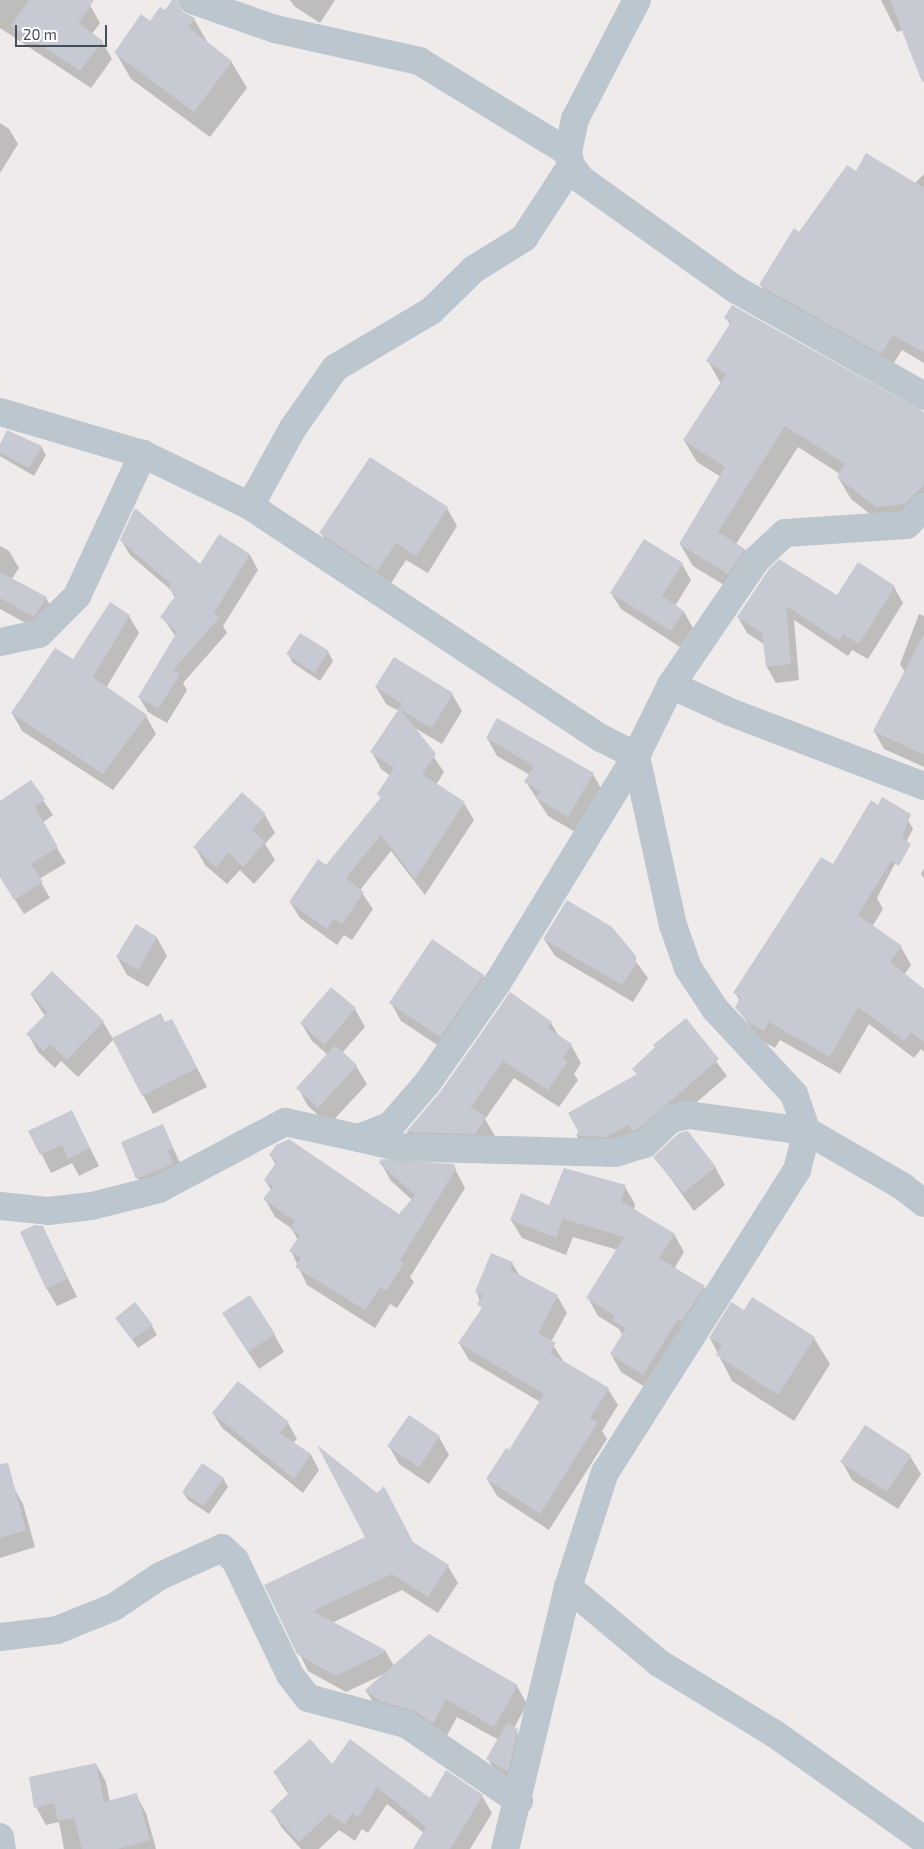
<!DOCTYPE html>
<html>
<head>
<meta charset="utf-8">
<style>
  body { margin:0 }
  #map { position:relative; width:924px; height:1849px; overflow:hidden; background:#efebeb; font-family:"Exo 2",sans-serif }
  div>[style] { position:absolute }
  .shadow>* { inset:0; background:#0003 }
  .building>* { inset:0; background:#c7cad2 }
  .street>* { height:28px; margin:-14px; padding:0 14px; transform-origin:14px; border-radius:14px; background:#bbc6cf }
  span { translate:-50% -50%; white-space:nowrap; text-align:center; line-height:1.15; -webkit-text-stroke:5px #fff; paint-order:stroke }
  .scale { position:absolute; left:15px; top:25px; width:92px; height:22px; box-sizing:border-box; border:2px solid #434f5a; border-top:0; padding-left:6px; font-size:15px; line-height:18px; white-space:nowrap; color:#434f5a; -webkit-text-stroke:4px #fff; paint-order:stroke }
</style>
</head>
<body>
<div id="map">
  <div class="shadow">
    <div style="clip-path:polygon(0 0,83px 0,90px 5px,100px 23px,92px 34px,102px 42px,112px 59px,91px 88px,0 28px)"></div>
    <div style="clip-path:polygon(174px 0,184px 14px,194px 19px,209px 45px,231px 61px,247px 88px,210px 137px,131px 79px,116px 53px,165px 12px)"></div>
    <div style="clip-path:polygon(290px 0,335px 0,320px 23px,294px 6px)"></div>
    <div style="clip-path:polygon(881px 0,924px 0,924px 67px,903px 30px,897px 32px)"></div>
    <div style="clip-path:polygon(0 123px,9px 129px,18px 144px,0 173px)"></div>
    <div style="clip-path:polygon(856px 173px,914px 184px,924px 174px,924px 363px,902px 350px,890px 369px,770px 301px,761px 285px,800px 233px)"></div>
    <div style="clip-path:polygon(726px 318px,924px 414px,924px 520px,889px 529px,851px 499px,838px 477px,840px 474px,798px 447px,736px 544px,745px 550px,757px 571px,740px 595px,693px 566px,680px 544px,721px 477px,697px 462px,684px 440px,721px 384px,708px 361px,730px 325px)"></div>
    <div style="clip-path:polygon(41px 446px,46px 455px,34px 476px,0 456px,0 447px)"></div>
    <div style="clip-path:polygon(447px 508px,457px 526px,428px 573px,406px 560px,388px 588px,331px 551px,321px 533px)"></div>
    <div style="clip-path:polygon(219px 536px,250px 555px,258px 570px,223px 626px,227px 633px,183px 683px,187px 690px,167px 723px,148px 712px,139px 697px,176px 637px,162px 617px,175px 598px,171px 590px,130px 555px,121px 540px,200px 566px)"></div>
    <div style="clip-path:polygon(0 546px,9px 551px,19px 568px,11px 580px,46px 598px,56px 615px,44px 633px,0 609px)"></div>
    <div style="clip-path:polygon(682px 564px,691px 580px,675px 606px,684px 612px,693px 628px,680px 647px,621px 609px,611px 593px)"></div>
    <div style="clip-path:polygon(770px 570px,838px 596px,894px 587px,903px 603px,868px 659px,852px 650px,848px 656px,794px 620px,799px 680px,776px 683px,767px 667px,764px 644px,747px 633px,738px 617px)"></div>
    <div style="clip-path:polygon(919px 614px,924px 616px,924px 767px,884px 749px,874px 731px,905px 672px,900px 664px)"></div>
    <div style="clip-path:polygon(129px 616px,139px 633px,106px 688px,146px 716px,156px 734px,113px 790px,22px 731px,12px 713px)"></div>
    <div style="clip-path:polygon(328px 652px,333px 661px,320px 681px,293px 663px,288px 654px)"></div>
    <div style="clip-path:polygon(376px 687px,452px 694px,462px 711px,442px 744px,413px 727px,444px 772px,436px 785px,464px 803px,474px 820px,425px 895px,391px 851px,360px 890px,373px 909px,352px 940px,344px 935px,337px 945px,300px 918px,290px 902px,327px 866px,381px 799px,379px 794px,391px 776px,381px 769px,372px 752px,399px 711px,386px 704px)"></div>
    <div style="clip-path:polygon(487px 738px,593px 774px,603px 792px,579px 834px,548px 816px,526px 782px,530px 775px,497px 756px)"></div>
    <div style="clip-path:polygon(31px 782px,53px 815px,42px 823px,66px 863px,39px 879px,50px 898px,24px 914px,0 876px,0 806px)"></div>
    <div style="clip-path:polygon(878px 806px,903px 811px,913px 829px,877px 898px,883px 909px,872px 927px,901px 947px,911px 965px,904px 975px,924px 991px,924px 1052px,921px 1049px,914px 1058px,869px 1024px,840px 1074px,780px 1040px,775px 1048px,760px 1040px,736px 1007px,740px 1001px,735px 993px)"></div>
    <div style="clip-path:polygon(265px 815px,275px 833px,265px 844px,275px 860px,254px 884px,240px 870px,227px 884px,205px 865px,195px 847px)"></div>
    <div style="clip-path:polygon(924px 868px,924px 879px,921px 874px)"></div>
    <div style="clip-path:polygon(136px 926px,157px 938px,167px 956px,148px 987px,127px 975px,117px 957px)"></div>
    <div style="clip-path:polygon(611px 928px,648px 978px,633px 1002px,555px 956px,544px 939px)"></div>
    <div style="clip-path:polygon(483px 976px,493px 994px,451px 1054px,401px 1021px,391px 1003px)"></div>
    <div style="clip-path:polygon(511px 993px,551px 1023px,560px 1038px,571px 1045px,581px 1063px,574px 1074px,578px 1080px,559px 1107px,514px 1078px,485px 1119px,495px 1136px,418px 1149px,407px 1132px,442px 1092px)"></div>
    <div style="clip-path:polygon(31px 995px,103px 1022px,113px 1039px,172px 1020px,207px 1087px,153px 1114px,114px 1039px,78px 1077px,61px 1061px,55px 1068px,38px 1052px,28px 1034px,45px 1016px)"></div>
    <div style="clip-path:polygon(355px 1009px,365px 1027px,342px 1053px,356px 1066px,367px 1084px,329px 1125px,308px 1106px,298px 1088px,328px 1055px,312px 1041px,301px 1023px)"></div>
    <div style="clip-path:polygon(685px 1020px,727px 1076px,646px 1146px,586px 1152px,577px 1136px,579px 1131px,638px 1075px,634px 1069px)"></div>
    <div style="clip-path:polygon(72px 1112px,99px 1166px,79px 1176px,72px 1163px,51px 1173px,30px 1131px)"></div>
    <div style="clip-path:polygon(163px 1126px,182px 1167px,148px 1196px,138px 1178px)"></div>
    <div style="clip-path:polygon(270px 1155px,399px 1216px,412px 1200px,391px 1181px,381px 1163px,453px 1165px,465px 1188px,410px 1277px,414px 1282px,397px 1308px,390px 1304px,375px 1328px,307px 1285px,291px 1251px,298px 1240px,291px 1228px,275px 1217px,265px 1199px,271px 1190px,265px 1180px,276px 1165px)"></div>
    <div style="clip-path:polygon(655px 1157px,715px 1167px,725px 1185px,694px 1211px)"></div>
    <div style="clip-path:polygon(625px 1187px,635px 1204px,634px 1210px,674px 1234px,684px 1252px,674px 1269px,704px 1287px,714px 1305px,653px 1392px,621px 1372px,611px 1354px,623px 1336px,619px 1329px,598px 1316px,588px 1298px,618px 1250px,573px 1237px,566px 1255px,522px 1238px,511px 1220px)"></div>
    <div style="clip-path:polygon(43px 1227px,77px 1297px,57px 1306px,47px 1289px)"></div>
    <div style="clip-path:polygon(512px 1263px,520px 1276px,557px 1296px,567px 1313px,551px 1342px,564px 1362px,608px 1389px,618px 1405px,602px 1431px,607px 1439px,549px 1530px,497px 1496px,487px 1479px,510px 1452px,540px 1402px,469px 1360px,459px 1343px,482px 1310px,477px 1292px)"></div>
    <div style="clip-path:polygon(753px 1299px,814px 1338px,830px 1364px,794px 1421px,732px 1381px,710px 1338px,744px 1312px)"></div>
    <div style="clip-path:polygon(117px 1318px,152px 1326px,157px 1335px,138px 1348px)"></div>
    <div style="clip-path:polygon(234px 1331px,274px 1334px,284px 1352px,259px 1369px)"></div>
    <div style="clip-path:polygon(213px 1413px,288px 1423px,297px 1439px,293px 1443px,311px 1455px,319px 1470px,303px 1493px,222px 1428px)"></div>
    <div style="clip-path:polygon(439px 1437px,449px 1455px,429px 1484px,399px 1464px,389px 1446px)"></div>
    <div style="clip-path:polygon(910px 1456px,921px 1474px,898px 1509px,852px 1480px,842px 1462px)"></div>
    <div style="clip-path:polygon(223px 1478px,228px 1487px,209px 1514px,188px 1500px,183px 1492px)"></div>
    <div style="clip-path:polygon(14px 1488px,23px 1504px,35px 1547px,0 1558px,0 1492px)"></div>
    <div style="clip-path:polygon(413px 1543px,448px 1566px,458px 1583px,438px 1613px,402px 1590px,332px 1623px,386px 1652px,394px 1666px,517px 1686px,527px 1704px,514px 1728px,527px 1748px,518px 1789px,498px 1777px,488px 1759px,499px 1740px,457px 1717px,444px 1741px,377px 1708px,366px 1691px,384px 1674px,346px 1692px,308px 1671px,266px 1585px)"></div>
    <div style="clip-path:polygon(96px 1764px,106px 1782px,110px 1802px,136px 1795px,146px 1813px,156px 1849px,64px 1849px,59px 1822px,46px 1825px,36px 1807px)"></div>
    <div style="clip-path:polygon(332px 1766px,430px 1800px,447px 1772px,482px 1796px,492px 1813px,470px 1849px,415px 1849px,424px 1833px,387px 1804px,368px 1833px,362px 1829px,355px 1841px,339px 1830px,319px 1849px,301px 1849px,282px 1828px,272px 1811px,289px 1795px,274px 1772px)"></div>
  </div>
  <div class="building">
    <div style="clip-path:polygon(29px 0,94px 0,79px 23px,103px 41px,80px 71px,11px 26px)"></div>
    <div style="clip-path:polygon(172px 0,177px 0,181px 11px,195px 18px,188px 27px,232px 61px,194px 112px,114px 53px,141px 14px,150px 21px,160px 7px,165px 10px)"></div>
    <div style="clip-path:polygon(890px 0,924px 0,924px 82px,922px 82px)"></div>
    <div style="clip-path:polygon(866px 153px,924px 188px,924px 353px,893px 335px,881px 354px,759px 285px,794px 228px,799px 232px,847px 165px,856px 171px)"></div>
    <div style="clip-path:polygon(732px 305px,924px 412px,924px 485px,905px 504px,876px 507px,837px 477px,845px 464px,785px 426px,718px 532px,745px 549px,728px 574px,679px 544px,725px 467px,683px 440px,726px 374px,706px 361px,731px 322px,724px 318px)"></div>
    <div style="clip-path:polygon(7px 430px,42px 446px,29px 468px,0 453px,0 444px)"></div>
    <div style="clip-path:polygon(370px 457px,448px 507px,417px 556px,396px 543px,377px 571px,319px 533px)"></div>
    <div style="clip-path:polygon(135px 508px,200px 564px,219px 534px,250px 554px,214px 613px,219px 618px,173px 670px,180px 674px,158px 709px,138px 697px,177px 632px,160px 617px,176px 595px,168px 588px,171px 584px,120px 540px)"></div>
    <div style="clip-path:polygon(644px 539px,683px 563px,662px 596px,684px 611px,671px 631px,610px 593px)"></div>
    <div style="clip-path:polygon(779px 559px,837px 595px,858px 562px,895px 586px,859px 644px,843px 634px,839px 641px,786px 606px,791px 664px,766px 667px,762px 633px,737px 617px,769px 569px)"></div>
    <div style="clip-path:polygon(0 572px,47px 597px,34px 617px,0 598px)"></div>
    <div style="clip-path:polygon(110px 602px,130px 615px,93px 677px,147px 715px,103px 774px,11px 713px,55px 648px,73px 659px)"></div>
    <div style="clip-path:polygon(300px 633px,329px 651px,314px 673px,286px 654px)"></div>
    <div style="clip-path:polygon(924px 634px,924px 755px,873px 731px)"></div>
    <div style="clip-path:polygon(394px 657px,453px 693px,432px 728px,401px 710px,436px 754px,422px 774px,465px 802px,415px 879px,381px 835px,346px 878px,364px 892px,342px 924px,334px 919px,327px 929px,289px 902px,318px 859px,326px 865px,381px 797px,377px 794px,394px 768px,370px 752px,402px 704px,375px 687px)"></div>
    <div style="clip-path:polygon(497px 718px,594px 773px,568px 817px,536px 798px,540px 791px,524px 782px,534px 766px,486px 738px)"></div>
    <div style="clip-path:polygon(31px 780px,45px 799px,35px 807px,58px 847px,31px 864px,43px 882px,14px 900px,0 877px,0 801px)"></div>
    <div style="clip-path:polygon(242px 792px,266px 814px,252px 830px,265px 842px,243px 867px,229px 853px,216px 867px,193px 847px)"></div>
    <div style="clip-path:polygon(882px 797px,911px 814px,902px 838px,911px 844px,899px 866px,891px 861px,858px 915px,902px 946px,890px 962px,924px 989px,924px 1043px,911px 1032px,904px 1041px,858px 1007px,830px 1057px,769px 1022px,764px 1031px,748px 1022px,735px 1007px,741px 997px,733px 993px,821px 857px,833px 864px,871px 800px,878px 805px)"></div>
    <div style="clip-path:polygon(567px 900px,612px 927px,636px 956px,636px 964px,622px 985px,543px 939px)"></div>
    <div style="clip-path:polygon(136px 924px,157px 937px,138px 970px,116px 957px)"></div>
    <div style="clip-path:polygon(432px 939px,484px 975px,440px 1037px,389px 1003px)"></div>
    <div style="clip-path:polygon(52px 971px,104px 1021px,67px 1060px,50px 1044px,44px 1051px,26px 1034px,48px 1012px,30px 994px)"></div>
    <div style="clip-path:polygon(331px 987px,356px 1008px,324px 1045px,300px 1023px)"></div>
    <div style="clip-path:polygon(510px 992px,552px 1022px,548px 1028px,572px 1044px,563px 1058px,568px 1061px,548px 1090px,503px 1061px,471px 1107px,486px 1117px,475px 1134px,406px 1132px,441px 1091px)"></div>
    <div style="clip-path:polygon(161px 1013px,165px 1022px,172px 1019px,197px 1068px,142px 1096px,112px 1038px)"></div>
    <div style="clip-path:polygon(686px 1018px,719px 1059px,637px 1130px,633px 1131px,628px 1125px,607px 1137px,576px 1136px,578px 1131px,568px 1113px,637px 1074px,632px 1069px,655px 1047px,653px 1045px)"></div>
    <div style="clip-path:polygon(335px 1045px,357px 1065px,318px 1108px,296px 1088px)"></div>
    <div style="clip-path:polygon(72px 1110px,90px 1148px,68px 1159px,62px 1145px,40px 1155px,28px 1131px)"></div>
    <div style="clip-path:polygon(163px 1124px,173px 1148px,168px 1150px,173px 1164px,136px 1179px,121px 1142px)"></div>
    <div style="clip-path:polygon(688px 1131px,716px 1167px,683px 1193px,653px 1157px,679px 1133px)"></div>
    <div style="clip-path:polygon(289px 1139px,399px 1214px,415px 1195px,379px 1163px,381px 1159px,454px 1164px,456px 1169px,400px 1260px,404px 1263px,386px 1291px,380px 1287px,365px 1310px,295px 1267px,301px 1258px,289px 1251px,300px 1235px,290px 1229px,295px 1221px,263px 1199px,273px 1186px,264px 1180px,277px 1161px,269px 1155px,276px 1145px)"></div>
    <div style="clip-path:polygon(564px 1168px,626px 1185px,621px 1201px,675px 1234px,659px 1258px,705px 1286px,682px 1321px,678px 1319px,643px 1375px,610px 1354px,626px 1328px,612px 1320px,615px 1316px,586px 1298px,624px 1237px,563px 1219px,556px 1238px,510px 1220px,521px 1193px,549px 1205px)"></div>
    <div style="clip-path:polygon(35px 1225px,43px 1226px,67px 1279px,46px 1289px,20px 1232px)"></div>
    <div style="clip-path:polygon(491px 1253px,513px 1262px,510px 1270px,558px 1295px,538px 1333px,556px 1343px,550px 1353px,609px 1388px,590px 1418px,598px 1422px,540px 1514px,486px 1479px,506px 1448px,509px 1450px,544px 1394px,458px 1343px,482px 1308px,477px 1304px,483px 1295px,475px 1292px)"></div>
    <div style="clip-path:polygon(250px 1295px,275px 1334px,248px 1352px,222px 1313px)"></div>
    <div style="clip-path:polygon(752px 1297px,815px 1337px,778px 1395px,716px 1355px,722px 1345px,709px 1338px,731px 1302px,744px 1310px)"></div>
    <div style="clip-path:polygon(135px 1302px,153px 1325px,132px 1340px,115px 1318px)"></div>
    <div style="clip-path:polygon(238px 1381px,289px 1422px,280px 1433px,311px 1454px,294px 1479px,212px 1413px)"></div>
    <div style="clip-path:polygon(409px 1415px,440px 1436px,419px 1467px,387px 1446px)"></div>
    <div style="clip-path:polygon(865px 1425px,911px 1455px,887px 1492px,840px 1462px)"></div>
    <div style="clip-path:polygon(317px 1445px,377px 1493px,384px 1486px,413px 1542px,449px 1565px,428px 1597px,392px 1574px,313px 1611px,387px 1651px,336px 1676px,297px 1654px,264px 1585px,365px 1537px)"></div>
    <div style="clip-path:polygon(8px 1463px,26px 1530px,0 1538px,0 1464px)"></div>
    <div style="clip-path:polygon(202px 1463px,224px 1478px,203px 1506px,182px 1492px)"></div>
    <div style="clip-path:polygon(429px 1634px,518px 1685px,494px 1727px,446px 1699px,433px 1724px,415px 1711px,380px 1701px,365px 1690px)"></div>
    <div style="clip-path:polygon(507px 1723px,518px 1729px,508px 1772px,486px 1759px)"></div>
    <div style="clip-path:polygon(310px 1739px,332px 1764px,350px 1739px,430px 1798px,446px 1770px,483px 1795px,450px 1849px,413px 1849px,426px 1827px,377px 1787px,358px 1817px,352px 1813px,345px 1824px,329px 1814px,299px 1842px,270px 1811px,290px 1792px,273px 1772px)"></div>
    <div style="clip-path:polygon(96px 1763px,104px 1802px,137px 1793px,150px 1840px,118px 1849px,82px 1849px,74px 1818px,58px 1821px,54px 1803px,34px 1808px,29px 1777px)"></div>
  </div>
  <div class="street">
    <div style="left:192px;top:0;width:88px;rotate:19.3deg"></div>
    <div style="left:275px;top:29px;width:148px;rotate:12.5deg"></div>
    <div style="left:419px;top:61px;width:175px;rotate:31.4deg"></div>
    <div style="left:637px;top:0;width:134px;rotate:117.5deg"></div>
    <div style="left:575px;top:119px;width:34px;rotate:102deg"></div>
    <div style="left:568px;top:152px;width:14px;rotate:78deg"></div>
    <div style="left:571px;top:166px;width:18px;rotate:52deg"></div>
    <div style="left:582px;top:180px;width:188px;rotate:35.5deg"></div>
    <div style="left:735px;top:289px;width:217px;rotate:29.5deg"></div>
    <div style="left:0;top:412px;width:149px;rotate:16.4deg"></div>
    <div style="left:143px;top:454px;width:119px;rotate:25.9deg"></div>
    <div style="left:250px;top:506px;width:421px;rotate:33.5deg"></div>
    <div style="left:601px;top:738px;width:39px;rotate:27deg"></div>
    <div style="left:636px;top:756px;width:173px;rotate:77.7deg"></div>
    <div style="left:673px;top:925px;width:46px;rotate:70.8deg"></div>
    <div style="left:688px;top:968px;width:49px;rotate:56.6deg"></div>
    <div style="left:715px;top:1009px;width:116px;rotate:47.1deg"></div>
    <div style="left:794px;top:1094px;width:39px;rotate:71deg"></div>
    <div style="left:807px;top:1131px;width:40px;rotate:104.4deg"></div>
    <div style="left:797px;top:1170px;width:358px;rotate:122.4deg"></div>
    <div style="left:605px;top:1472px;width:121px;rotate:107.8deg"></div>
    <div style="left:568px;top:1587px;width:269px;rotate:103.5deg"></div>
    <div style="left:250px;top:506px;width:89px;rotate:-61.1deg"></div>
    <div style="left:293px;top:428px;width:73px;rotate:-55deg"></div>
    <div style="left:335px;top:368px;width:112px;rotate:-30.7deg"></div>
    <div style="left:431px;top:311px;width:60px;rotate:-44.3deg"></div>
    <div style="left:474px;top:269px;width:59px;rotate:-31.8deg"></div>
    <div style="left:524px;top:238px;width:86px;rotate:-56.9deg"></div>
    <div style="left:0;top:642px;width:40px;rotate:-12deg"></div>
    <div style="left:39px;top:634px;width:54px;rotate:-45deg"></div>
    <div style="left:77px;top:596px;width:157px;rotate:-65.1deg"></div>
    <div style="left:671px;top:685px;width:65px;rotate:24.6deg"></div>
    <div style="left:730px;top:712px;width:208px;rotate:20.9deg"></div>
    <div style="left:359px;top:1138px;width:39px;rotate:13deg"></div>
    <div style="left:397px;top:1147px;width:218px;rotate:1.6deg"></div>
    <div style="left:615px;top:1153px;width:31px;rotate:-17deg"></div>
    <div style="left:645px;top:1144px;width:36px;rotate:-44deg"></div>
    <div style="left:671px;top:1119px;width:17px;rotate:-13deg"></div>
    <div style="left:688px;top:1115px;width:120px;rotate:7.7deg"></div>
    <div style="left:807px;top:1131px;width:110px;rotate:30.1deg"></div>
    <div style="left:902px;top:1186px;width:28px;rotate:38deg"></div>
    <div style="left:0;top:1206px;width:48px;rotate:5.9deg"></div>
    <div style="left:48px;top:1211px;width:44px;rotate:-6.5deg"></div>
    <div style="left:92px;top:1206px;width:69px;rotate:-14.2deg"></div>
    <div style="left:159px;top:1189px;width:143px;rotate:-28deg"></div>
    <div style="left:285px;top:1122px;width:76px;rotate:12.2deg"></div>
    <div style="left:359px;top:1138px;width:35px;rotate:-22deg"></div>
    <div style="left:391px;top:1125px;width:57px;rotate:-49.3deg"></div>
    <div style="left:428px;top:1082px;width:122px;rotate:-55deg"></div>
    <div style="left:498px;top:982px;width:265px;rotate:-58.6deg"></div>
    <div style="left:636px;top:756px;width:79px;rotate:-63.8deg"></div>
    <div style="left:671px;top:685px;width:153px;rotate:-55.7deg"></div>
    <div style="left:757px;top:559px;width:38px;rotate:-43deg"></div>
    <div style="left:785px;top:533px;width:122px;rotate:-3.8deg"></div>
    <div style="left:907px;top:525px;width:25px;rotate:-47deg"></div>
    <div style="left:568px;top:1587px;width:119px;rotate:39.9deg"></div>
    <div style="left:659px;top:1663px;width:136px;rotate:31.5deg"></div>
    <div style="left:775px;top:1734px;width:183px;rotate:35.4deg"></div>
    <div style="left:0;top:1637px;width:57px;rotate:-7deg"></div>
    <div style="left:57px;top:1630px;width:61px;rotate:-22deg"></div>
    <div style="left:114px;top:1607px;width:55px;rotate:-34deg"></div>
    <div style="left:160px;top:1576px;width:68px;rotate:-24.3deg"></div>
    <div style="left:222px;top:1548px;width:18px;rotate:43deg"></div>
    <div style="left:235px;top:1560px;width:127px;rotate:64.4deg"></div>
    <div style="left:290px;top:1675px;width:29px;rotate:52deg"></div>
    <div style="left:308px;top:1698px;width:101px;rotate:14.9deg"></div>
    <div style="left:406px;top:1724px;width:137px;rotate:34.3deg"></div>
    <div style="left:0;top:1837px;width:12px;rotate:81deg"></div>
  </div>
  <div class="scale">20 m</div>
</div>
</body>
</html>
